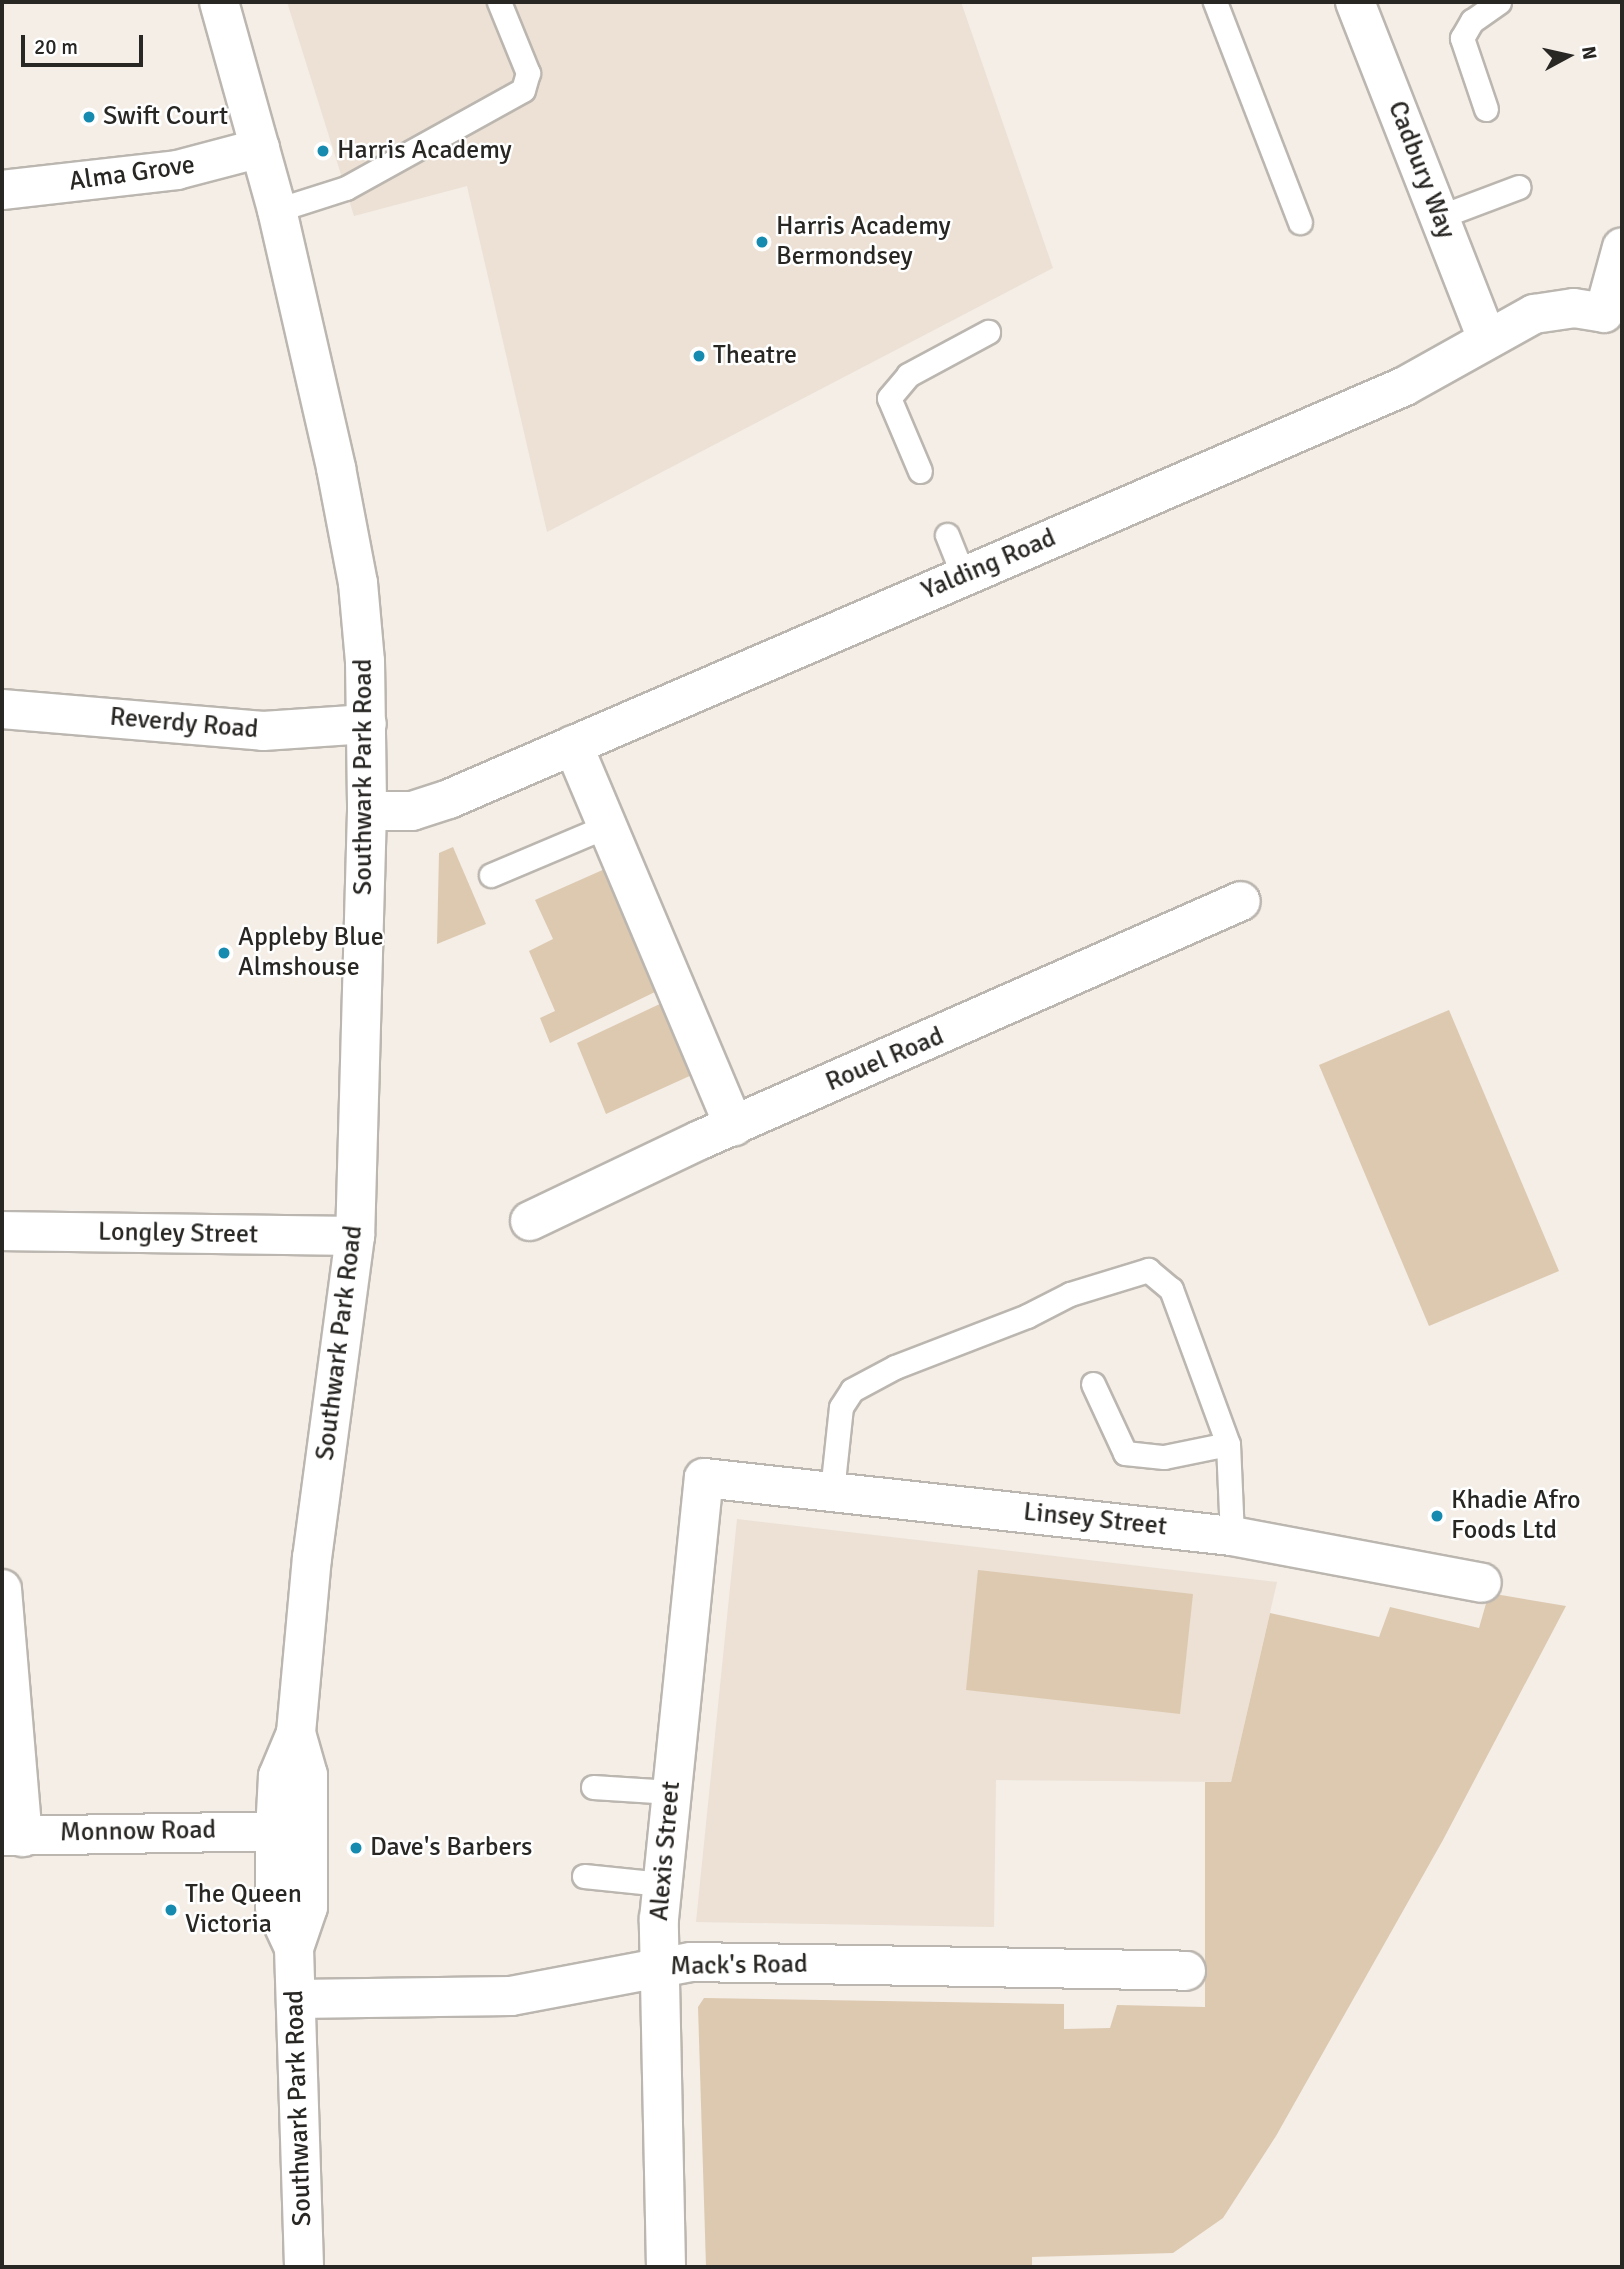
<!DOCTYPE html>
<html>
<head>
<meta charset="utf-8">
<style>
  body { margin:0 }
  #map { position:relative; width:1624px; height:2269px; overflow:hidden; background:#f4eee7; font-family:Signika,sans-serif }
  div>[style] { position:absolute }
  .built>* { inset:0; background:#ece1d4 }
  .green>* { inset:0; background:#ddc9b0 }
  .roads { filter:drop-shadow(2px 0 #bbb6af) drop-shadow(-2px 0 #bbb6af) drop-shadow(0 2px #bbb6af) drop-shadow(0 -2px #bbb6af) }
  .service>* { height:23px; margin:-11.5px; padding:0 11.5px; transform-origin:11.5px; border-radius:11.5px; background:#fff }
  .minor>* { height:38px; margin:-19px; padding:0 19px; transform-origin:19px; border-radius:19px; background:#fff }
  .primary>* { height:38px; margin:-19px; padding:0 19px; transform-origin:19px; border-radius:19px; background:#fff }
  .dots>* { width:19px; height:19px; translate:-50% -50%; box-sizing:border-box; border:4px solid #fff; border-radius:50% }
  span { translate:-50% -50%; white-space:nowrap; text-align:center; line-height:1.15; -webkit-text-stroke:5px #fff; paint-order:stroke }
  .poi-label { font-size:26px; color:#292724 }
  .left { translate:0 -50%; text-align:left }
  .street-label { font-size:26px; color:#292724 }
  .frame { position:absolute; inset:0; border:4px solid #292724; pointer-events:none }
  .north { position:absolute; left:1533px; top:21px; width:70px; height:70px; -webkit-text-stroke:5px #fff; paint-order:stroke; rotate:82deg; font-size:19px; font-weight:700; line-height:28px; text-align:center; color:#292724 }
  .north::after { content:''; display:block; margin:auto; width:24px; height:32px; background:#292724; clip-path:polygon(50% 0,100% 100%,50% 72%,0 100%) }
  .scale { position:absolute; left:21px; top:35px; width:122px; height:32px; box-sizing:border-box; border:4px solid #292724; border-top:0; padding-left:9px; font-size:21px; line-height:24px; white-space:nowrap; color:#292724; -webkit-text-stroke:5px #fff; paint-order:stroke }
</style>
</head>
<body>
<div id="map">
  <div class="built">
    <div style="clip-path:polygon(287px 2px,961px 2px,1053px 268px,547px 532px,467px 186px,354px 216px)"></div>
    <div style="clip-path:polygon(737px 1519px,1277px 1582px,1231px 1782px,996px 1780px,994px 1927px,696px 1922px)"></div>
  </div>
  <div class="green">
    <div style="clip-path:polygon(453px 847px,486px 924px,437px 944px,439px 853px)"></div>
    <div style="clip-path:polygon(607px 868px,659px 990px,550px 1043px,540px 1018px,555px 1011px,529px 951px,553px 939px,535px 900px)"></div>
    <div style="clip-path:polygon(664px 1002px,694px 1074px,606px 1114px,577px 1043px)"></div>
    <div style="clip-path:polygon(1449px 1010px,1559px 1271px,1429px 1326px,1319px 1065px)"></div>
    <div style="clip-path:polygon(978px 1570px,1193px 1594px,1180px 1714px,966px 1690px)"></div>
    <div style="clip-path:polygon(1489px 1593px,1566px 1606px,1443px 1840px,1276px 2136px,1223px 2218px,1173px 2253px,1032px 2257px,1032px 2267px,706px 2267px,698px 2007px,704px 1998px,1064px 2004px,1064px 2029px,1110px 2028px,1117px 2005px,1205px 2007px,1205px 1782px,1231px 1782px,1270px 1613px,1379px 1637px,1390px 1607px,1479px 1628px)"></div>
  </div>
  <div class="roads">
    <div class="service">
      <div style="left:1215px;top:2px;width:236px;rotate:68.9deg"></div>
      <div style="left:1486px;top:109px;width:75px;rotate:-108.7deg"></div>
      <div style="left:1462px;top:38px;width:20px;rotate:-60deg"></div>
      <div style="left:1472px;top:21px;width:33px;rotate:-35deg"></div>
      <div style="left:277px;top:210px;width:72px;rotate:-17.7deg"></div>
      <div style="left:346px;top:188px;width:202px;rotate:-29deg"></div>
      <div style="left:523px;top:90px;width:18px;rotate:-74deg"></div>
      <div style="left:528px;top:73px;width:77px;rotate:-112.2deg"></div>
      <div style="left:1439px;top:217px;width:85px;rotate:-20.6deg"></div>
      <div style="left:920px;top:471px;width:79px;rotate:-113deg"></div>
      <div style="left:889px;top:398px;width:30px;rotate:-50deg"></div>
      <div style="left:908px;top:375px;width:91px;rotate:-28.3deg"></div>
      <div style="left:947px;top:535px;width:43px;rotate:68.2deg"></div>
      <div style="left:491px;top:875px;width:126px;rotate:-22.9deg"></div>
      <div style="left:1093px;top:1384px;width:76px;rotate:65.1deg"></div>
      <div style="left:1125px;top:1453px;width:39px;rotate:6deg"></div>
      <div style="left:1164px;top:1457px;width:65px;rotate:-11.5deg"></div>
      <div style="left:832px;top:1491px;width:84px;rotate:-83.9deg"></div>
      <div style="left:841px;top:1407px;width:20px;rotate:-57deg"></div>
      <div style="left:852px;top:1390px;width:49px;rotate:-28.1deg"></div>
      <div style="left:895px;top:1367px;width:142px;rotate:-21.1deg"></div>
      <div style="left:1027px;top:1316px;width:48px;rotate:-27.1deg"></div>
      <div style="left:1070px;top:1294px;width:82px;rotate:-17.1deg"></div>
      <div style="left:1148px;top:1270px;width:30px;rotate:40deg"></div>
      <div style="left:1171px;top:1289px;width:165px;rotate:69.8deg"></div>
      <div style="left:1228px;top:1444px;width:92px;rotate:87.5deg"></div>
      <div style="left:593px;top:1787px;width:78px;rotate:3.7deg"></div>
      <div style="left:584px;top:1876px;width:78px;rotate:5.9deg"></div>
    </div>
    <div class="minor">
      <div style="left:1355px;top:2px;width:360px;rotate:68.6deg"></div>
      <div style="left:2px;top:190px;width:176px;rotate:-6.5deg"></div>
      <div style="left:177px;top:170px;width:86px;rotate:-14.8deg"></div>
      <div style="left:1604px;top:313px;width:68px;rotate:-74.7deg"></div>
      <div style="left:2px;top:709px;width:262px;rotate:4.8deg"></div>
      <div style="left:263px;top:731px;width:104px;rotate:-3.9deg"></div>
      <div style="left:573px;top:745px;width:414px;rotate:67.1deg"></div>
      <div style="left:367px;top:811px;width:45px"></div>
      <div style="left:412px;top:811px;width:39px;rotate:-18deg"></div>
      <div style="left:449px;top:799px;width:1041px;rotate:-23.36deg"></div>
      <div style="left:1405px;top:386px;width:148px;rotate:-29.2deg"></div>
      <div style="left:1534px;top:314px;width:40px;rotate:-8.5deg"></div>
      <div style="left:1574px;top:308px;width:30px;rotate:9deg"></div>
      <div style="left:530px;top:1221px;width:188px;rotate:-25.5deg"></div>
      <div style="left:700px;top:1140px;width:591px;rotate:-23.83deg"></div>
      <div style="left:2px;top:1231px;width:353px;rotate:0.8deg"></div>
      <div style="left:2px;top:1589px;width:249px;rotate:85.2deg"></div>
      <div style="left:2px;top:1836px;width:273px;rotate:-1deg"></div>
      <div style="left:296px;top:1999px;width:215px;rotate:-0.8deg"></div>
      <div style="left:511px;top:1996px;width:183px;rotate:-10.7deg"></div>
      <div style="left:691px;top:1962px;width:495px;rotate:1deg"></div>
      <div style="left:666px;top:2267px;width:348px;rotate:-91.2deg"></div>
      <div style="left:659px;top:1919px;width:443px;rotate:-84.2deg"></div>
      <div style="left:704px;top:1478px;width:531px;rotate:6.27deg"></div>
      <div style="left:1232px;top:1536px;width:254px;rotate:10.6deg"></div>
    </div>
    <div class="primary">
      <div style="left:219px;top:2px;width:216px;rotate:74.4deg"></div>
      <div style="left:277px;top:210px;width:265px;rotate:77.1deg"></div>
      <div style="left:336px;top:468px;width:117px;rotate:79.2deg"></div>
      <div style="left:358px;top:583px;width:78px;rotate:84.9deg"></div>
      <div style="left:365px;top:661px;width:150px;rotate:89.2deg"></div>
      <div style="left:367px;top:811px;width:425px;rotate:91.6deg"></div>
      <div style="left:355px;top:1236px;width:324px;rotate:97.6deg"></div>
      <div style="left:312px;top:1557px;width:177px;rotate:95.2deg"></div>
      <div style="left:296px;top:1733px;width:47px;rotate:112.7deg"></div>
      <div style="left:278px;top:1776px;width:55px;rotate:93.1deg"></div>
      <div style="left:275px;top:1831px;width:76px;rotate:90deg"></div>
      <div style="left:275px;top:1907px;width:45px;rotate:65.1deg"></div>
      <div style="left:294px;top:1948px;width:319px;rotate:88.2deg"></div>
      <div style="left:294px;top:1948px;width:43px;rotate:-71.1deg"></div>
      <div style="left:308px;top:1907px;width:132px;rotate:-90deg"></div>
      <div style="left:308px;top:1775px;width:44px;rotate:-105.9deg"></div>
    </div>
  </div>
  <div class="dots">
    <div style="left:89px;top:117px;background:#178aaf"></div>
    <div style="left:323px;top:151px;background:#178aaf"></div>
    <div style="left:762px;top:242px;background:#178aaf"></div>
    <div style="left:699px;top:356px;background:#178aaf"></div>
    <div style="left:224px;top:953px;background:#178aaf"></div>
    <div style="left:1437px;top:1516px;background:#178aaf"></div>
    <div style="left:356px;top:1848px;background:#178aaf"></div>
    <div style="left:171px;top:1910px;background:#178aaf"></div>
  </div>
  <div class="poi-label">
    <span class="left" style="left:103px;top:117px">Swift Court</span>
    <span class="left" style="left:337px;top:151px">Harris Academy</span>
    <span class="left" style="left:776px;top:242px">Harris Academy<br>Bermondsey</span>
    <span class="left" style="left:713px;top:356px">Theatre</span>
    <span class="left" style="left:238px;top:953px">Appleby Blue<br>Almshouse</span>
    <span class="left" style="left:1451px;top:1516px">Khadie Afro<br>Foods Ltd</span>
    <span class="left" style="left:370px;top:1848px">Dave's Barbers</span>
    <span class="left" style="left:185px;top:1910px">The Queen<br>Victoria</span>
  </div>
  <div class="street-label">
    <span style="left:1421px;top:170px;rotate:69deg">Cadbury Way</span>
    <span style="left:132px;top:174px;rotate:-8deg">Alma Grove</span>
    <span style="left:989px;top:565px;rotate:-23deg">Yalding Road</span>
    <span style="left:184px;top:724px;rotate:5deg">Reverdy Road</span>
    <span style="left:364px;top:777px;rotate:-90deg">Southwark Park Road</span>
    <span style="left:885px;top:1060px;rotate:-23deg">Rouel Road</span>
    <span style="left:178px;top:1234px;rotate:1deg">Longley Street</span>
    <span style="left:340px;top:1343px;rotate:-83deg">Southwark Park Road</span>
    <span style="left:1095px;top:1520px;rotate:6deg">Linsey Street</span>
    <span style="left:138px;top:1832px;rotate:-1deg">Monnow Road</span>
    <span style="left:666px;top:1851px;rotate:-85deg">Alexis Street</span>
    <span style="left:739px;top:1966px;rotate:-1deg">Mack's Road</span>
    <span style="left:299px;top:2108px;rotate:-92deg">Southwark Park Road</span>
  </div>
  <div class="frame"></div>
  <div class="north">N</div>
  <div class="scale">20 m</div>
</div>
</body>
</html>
